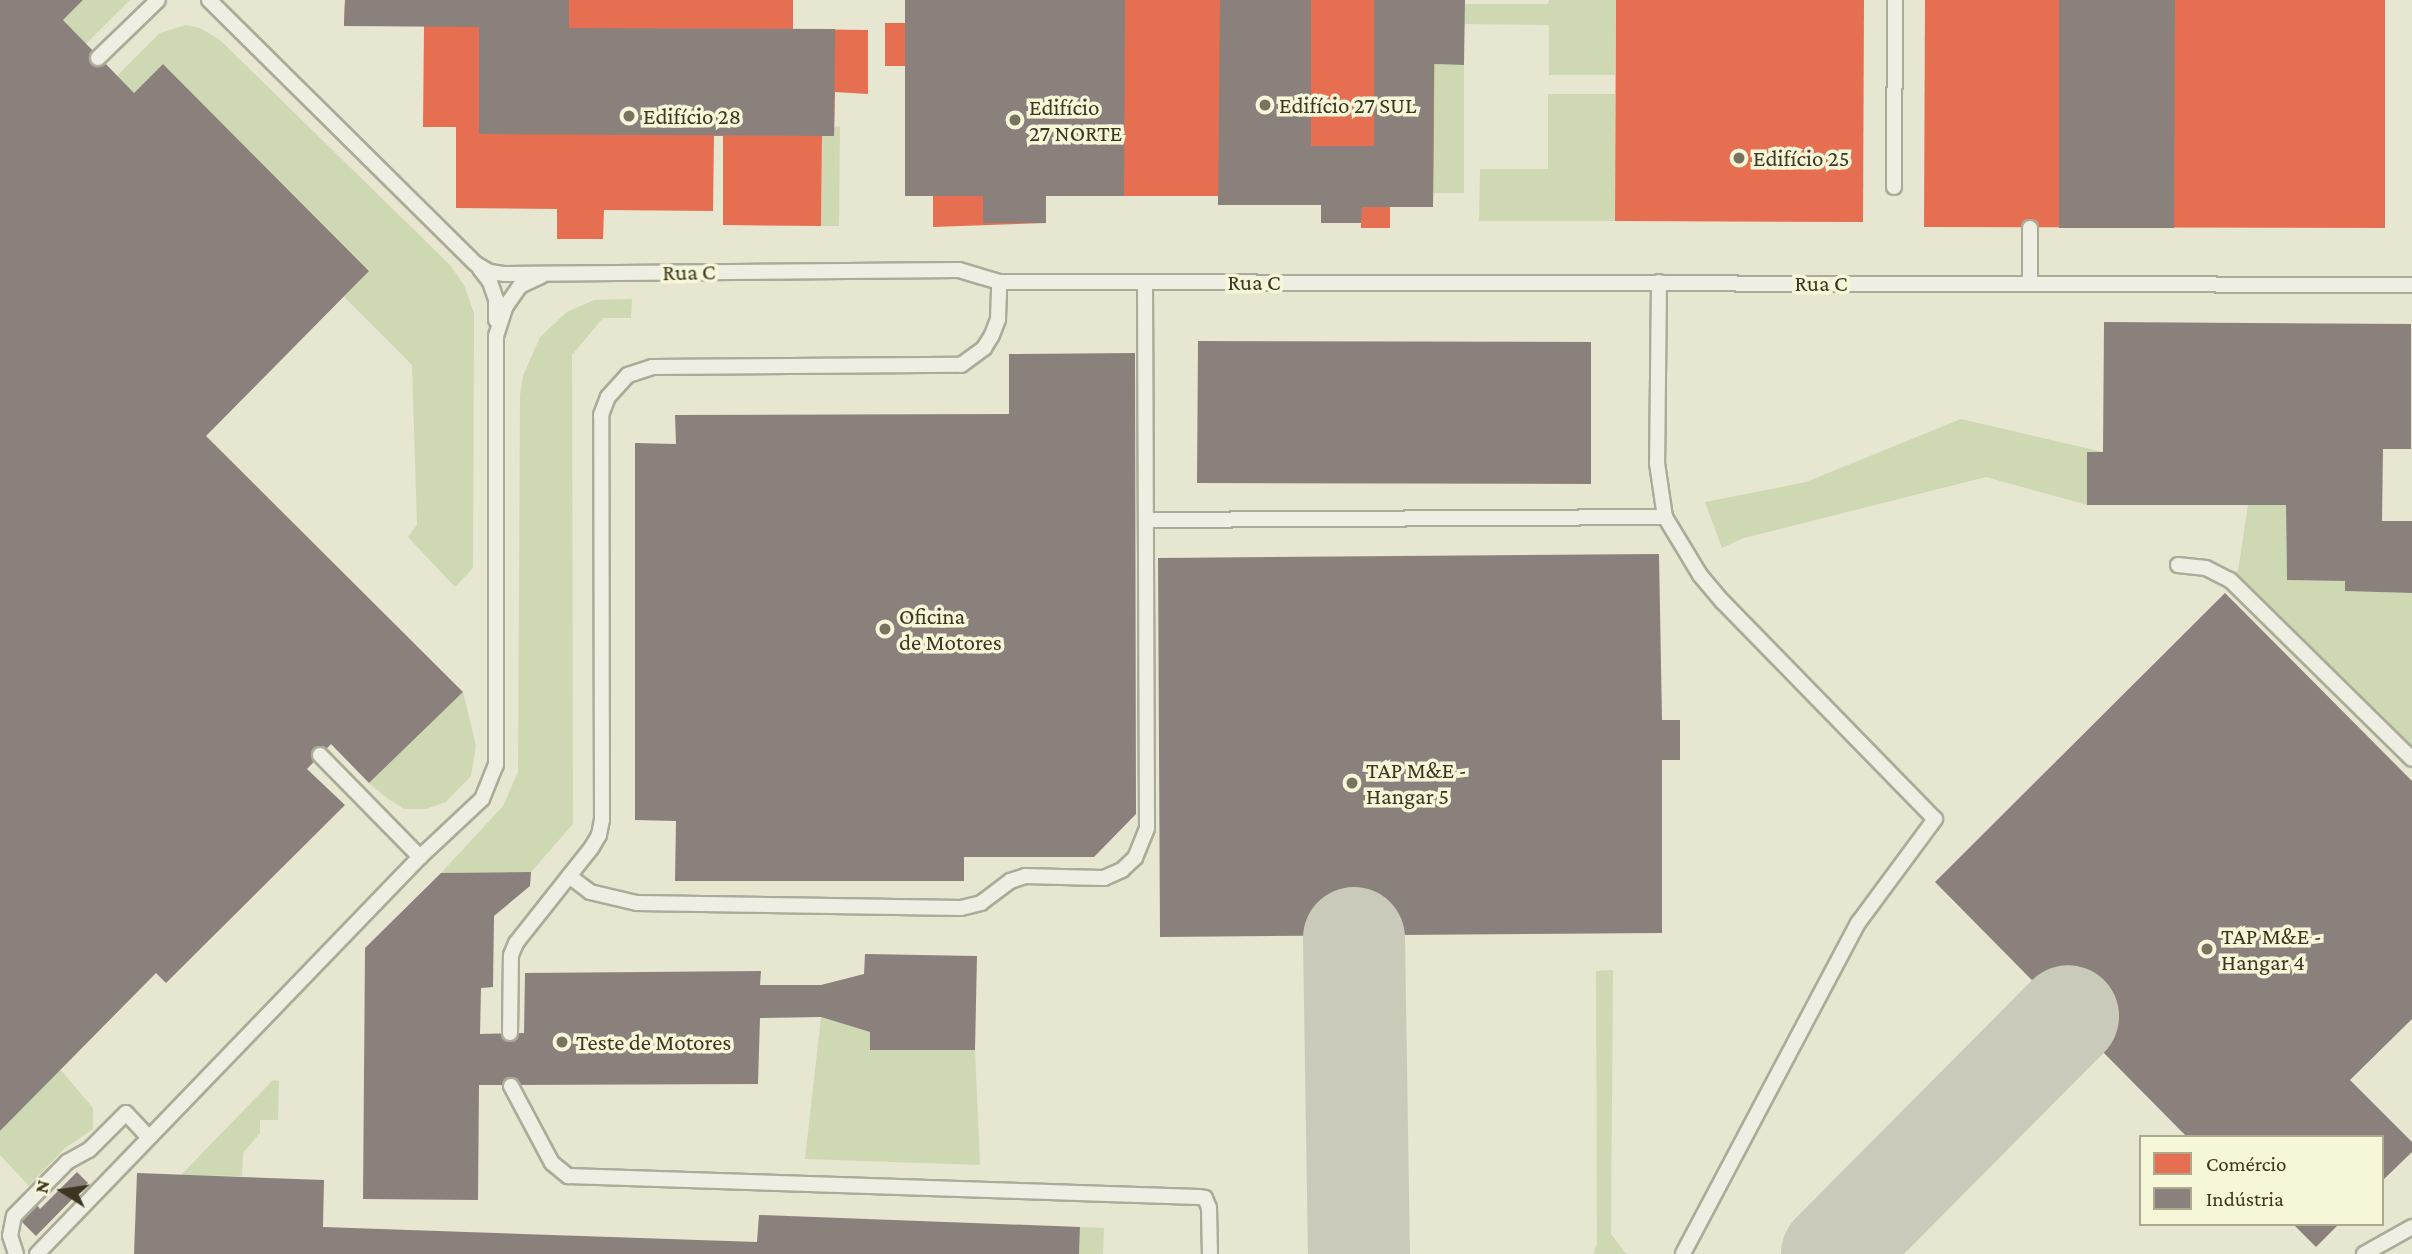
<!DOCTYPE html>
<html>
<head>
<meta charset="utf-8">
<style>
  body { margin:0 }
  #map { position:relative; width:2412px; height:1254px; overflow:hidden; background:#e6e6d1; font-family:"Crimson Pro",serif }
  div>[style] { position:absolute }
  .green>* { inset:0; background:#ced9b3 }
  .shops>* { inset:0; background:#e76f51 }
  .industry>* { inset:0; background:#8a817c }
  .taxiway>* { height:102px; margin:-51px; padding:0 51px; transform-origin:51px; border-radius:51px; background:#cacaba }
  .roads { filter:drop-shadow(2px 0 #acab99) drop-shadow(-2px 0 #acab99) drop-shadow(0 2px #acab99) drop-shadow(0 -2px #acab99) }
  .service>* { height:14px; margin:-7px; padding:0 7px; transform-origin:7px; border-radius:7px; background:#eeeee2 }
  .dots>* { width:19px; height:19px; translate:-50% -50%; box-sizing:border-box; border:4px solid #f6f6d8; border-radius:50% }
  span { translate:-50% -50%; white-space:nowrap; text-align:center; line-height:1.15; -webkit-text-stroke:7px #f6f6d8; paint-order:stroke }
  .poi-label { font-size:23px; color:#3c3520 }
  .left { translate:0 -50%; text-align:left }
  .street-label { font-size:23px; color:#3c3520 }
  .legend { position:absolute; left:2139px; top:1135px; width:245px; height:91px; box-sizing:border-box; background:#f6f6d8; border:2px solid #aca98e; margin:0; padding:9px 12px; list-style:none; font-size:21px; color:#3c3520 }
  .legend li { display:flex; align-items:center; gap:14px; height:35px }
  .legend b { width:35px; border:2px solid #aca98e }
  .north { position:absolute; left:28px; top:1156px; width:70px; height:70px; -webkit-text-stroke:5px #f6f6d8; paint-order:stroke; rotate:282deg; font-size:19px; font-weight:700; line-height:28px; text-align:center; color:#3c3520 }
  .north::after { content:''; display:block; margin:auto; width:24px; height:32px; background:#3c3520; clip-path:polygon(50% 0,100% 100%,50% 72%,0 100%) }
</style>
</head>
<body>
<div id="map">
  <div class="green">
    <div style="clip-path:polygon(83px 0,130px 0,86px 44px,63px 20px)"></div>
    <div style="clip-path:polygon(1549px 0,1616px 0,1615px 75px,1549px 75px,1549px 25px,1464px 24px,1465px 4px,1548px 4px)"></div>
    <div style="clip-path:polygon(186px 25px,200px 28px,220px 40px,450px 265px,464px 285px,474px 313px,474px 331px,473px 568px,455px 587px,408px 537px,417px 525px,412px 365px,344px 297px,369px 270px,163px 64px,134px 93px,117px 76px,160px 33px)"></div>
    <div style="clip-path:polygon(1434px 64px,1464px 65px,1464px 193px,1433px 193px)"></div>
    <div style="clip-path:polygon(1548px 94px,1615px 94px,1615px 221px,1479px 221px,1480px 169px,1548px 169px)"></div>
    <div style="clip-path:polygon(840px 126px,839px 226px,821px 226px,822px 136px,834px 136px,834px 127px)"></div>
    <div style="clip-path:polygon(632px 299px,631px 318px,603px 318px,572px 355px,573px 824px,531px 872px,441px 873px,503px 806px,518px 772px,520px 395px,523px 376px,540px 337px,567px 312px,594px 300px)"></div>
    <div style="clip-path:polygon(1961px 419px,2103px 452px,2087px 452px,2087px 505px,1986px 477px,1744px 538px,1722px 548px,1705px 502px,1806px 482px)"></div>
    <div style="clip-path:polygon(2248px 505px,2286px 505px,2287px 580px,2345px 581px,2345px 591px,2412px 593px,2412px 759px,2230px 580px,2238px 571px)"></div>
    <div style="clip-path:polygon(463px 692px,476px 746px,471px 776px,446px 802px,426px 809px,404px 809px,387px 798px,369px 783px)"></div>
    <div style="clip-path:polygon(1613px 970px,1611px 1234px,1626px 1254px,1593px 1254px,1597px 1243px,1596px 971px)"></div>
    <div style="clip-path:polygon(821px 1017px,870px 1032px,870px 1050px,975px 1050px,980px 1165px,805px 1159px)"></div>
    <div style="clip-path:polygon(60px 1069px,93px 1108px,93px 1129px,64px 1149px,29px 1186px,0 1155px,0 1131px)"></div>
    <div style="clip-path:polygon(273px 1080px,279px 1081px,278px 1120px,260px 1120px,260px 1133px,243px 1153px,242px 1176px,181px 1175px)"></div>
    <div style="clip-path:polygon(1080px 1227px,1104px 1228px,1103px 1254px,1079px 1254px)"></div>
  </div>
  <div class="shops">
    <div style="clip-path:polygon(345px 0,793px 0,793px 29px,868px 30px,868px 94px,835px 92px,834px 136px,822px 136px,821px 226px,723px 225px,723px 136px,714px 136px,713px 211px,604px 210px,603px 239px,557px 239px,557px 209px,456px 208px,456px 127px,423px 127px,424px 26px,344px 26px)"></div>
    <div style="clip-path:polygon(905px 0,1435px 0,1433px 207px,1390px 207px,1390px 228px,1361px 228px,1361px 223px,1321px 223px,1321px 205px,1218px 205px,1218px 196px,1046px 196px,1046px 223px,933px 227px,933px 196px,905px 196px,905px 66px,885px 66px,885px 23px,905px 23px)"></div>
    <div style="clip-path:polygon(1616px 0,1864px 0,1863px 222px,1615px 221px)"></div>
    <div style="clip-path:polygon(1925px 0,2385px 0,2385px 228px,1924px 227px)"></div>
  </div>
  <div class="industry">
    <div style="clip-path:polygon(0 0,83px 0,63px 20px,134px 93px,163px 64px,369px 271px,206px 436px,463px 692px,369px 783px,331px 744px,307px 769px,345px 805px,166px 983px,156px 973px,0 1131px)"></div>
    <div style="clip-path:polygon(345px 0,569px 0,569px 28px,835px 29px,834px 136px,479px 134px,479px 27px,344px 26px)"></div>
    <div style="clip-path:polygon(905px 0,1125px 0,1124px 196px,1046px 196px,1046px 223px,983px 223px,983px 196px,905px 196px)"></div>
    <div style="clip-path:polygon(1220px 0,1311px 0,1311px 146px,1374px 146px,1374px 0,1465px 0,1464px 65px,1434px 64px,1433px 207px,1362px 207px,1361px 223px,1321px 223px,1321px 205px,1218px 205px)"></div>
    <div style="clip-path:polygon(2059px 0,2175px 0,2174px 228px,2059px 228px)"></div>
    <div style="clip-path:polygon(2104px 322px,2411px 324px,2411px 449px,2383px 449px,2382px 521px,2412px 521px,2412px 593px,2345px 591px,2345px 581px,2287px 580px,2286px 505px,2087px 505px,2087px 452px,2103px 452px)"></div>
    <div style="clip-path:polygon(1198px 341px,1591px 342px,1591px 484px,1197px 483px)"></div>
    <div style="clip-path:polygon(1135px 353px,1136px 814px,1094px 857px,964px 857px,964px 881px,675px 881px,676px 821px,635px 820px,635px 443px,676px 444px,675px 415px,1009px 414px,1009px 354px)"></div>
    <div style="clip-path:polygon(1659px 554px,1662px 720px,1680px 720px,1680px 760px,1662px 760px,1662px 933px,1160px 937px,1158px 558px)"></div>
    <div style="clip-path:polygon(2225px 593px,2412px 781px,2412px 1019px,2350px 1080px,2412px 1142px,2412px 1152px,2382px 1181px,2382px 1137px,2187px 1137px,1935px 882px)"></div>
    <div style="clip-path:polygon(531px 872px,530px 886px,494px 916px,493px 987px,481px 988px,480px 1034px,524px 1033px,525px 973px,761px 971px,760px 985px,821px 985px,864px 974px,865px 954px,977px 956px,975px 1050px,870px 1050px,870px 1032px,821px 1017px,760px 1018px,758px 1084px,479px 1085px,478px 1200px,363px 1199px,365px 948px,441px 873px)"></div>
    <div style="clip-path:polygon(77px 1172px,88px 1183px,36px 1236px,21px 1221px,37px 1205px,40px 1209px)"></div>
    <div style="clip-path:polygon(137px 1173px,324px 1180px,323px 1227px,757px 1242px,759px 1215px,1080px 1227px,1079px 1254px,134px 1254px)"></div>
    <div style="clip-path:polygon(2293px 1224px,2339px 1224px,2316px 1247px)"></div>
  </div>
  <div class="taxiway">
    <div style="left:1354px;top:938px;width:316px;rotate:89.1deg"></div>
    <div style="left:1832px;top:1254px;width:335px;rotate:-45.2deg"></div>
  </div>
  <div class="roads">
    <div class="service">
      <div style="left:209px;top:0;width:375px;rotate:44.7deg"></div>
      <div style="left:476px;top:264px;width:16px;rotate:30deg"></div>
      <div style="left:490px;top:272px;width:15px;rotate:8deg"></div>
      <div style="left:505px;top:274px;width:454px;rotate:-0.5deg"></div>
      <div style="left:959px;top:270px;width:42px;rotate:16.7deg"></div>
      <div style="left:999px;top:282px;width:16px"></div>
      <div style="left:1015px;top:282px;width:1397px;rotate:0.12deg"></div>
      <div style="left:98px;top:58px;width:83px;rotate:-44deg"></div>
      <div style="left:1894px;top:187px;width:187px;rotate:-89.7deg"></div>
      <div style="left:2030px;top:228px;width:56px;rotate:90deg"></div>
      <div style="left:480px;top:269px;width:16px;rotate:52deg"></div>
      <div style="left:490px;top:282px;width:18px;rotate:71deg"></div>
      <div style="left:496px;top:299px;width:21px;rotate:90deg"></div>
      <div style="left:1659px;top:282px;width:181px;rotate:90.6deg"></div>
      <div style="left:1657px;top:463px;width:55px;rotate:81.6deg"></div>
      <div style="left:1665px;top:517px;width:68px;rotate:58.9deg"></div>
      <div style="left:1700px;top:575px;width:35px;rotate:50deg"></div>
      <div style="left:1723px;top:602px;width:303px;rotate:45.7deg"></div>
      <div style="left:1935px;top:819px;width:129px;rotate:126.5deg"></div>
      <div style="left:1858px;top:923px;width:374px;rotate:117.9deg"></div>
      <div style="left:1146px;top:520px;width:519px;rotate:-0.33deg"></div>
      <div style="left:2178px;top:565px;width:28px;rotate:6deg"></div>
      <div style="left:2206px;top:568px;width:27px;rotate:27deg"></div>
      <div style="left:2230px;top:580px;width:255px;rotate:44.5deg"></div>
      <div style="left:320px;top:755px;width:143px;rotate:45.6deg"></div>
      <div style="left:420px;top:857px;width:85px;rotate:-43.1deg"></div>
      <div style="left:482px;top:799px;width:37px;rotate:-68deg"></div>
      <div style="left:496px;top:765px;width:429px;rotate:-90deg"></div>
      <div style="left:496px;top:336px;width:32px;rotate:-72deg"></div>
      <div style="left:506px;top:306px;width:24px;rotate:-55deg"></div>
      <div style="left:520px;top:286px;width:23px;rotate:-25deg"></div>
      <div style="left:569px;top:876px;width:26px;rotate:37deg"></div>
      <div style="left:590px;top:892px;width:48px;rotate:13.2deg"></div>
      <div style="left:637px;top:903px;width:324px;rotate:0.9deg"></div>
      <div style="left:961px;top:908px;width:21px;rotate:-14deg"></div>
      <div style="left:981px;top:903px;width:36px;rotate:-37deg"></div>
      <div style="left:1010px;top:881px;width:16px;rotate:-18deg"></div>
      <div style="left:1025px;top:876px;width:79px;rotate:1.5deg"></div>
      <div style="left:1104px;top:878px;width:20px;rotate:-24deg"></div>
      <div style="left:1122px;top:870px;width:18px;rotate:-43deg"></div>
      <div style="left:1135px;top:858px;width:32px;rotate:-68deg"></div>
      <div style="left:1147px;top:828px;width:546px;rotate:-90.21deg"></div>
      <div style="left:510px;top:1033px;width:78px;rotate:-89.3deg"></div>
      <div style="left:511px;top:955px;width:13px;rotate:-67deg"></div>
      <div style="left:516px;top:943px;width:122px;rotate:-51.6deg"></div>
      <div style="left:592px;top:847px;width:14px;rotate:-60deg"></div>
      <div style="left:599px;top:835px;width:15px;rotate:-79deg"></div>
      <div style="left:602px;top:820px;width:405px;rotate:-90.1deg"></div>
      <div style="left:601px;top:415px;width:19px;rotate:-69deg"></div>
      <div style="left:608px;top:397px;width:30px;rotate:-48deg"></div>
      <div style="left:628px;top:375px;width:25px;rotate:-18deg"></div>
      <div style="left:652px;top:367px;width:309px;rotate:-0.4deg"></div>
      <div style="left:961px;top:365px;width:29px;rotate:-36deg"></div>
      <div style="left:984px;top:348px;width:15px;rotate:-58deg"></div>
      <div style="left:992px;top:335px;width:17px;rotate:-69deg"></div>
      <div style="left:998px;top:319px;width:37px;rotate:-88deg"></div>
      <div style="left:511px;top:1086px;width:87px;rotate:62deg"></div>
      <div style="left:552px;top:1163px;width:21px;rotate:39deg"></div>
      <div style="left:568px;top:1176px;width:631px;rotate:1.91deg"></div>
      <div style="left:1199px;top:1197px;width:6px;rotate:9deg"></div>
      <div style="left:1205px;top:1198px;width:11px;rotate:68deg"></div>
      <div style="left:1209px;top:1208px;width:46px;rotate:88.8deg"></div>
      <div style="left:16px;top:1254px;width:19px;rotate:-108deg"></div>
      <div style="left:10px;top:1236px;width:20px;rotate:-79deg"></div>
      <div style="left:14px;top:1216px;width:76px;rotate:-45.5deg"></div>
      <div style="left:67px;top:1162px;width:25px;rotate:-29deg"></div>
      <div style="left:89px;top:1150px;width:52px;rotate:-45deg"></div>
      <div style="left:126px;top:1113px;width:33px;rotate:47deg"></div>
      <div style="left:37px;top:1254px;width:552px;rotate:-46.03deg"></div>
      <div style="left:2364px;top:1254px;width:55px;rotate:-29.4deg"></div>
    </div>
  </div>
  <div class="dots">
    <div style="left:1265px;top:105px;background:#78735e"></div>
    <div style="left:629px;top:116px;background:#78735e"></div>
    <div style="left:1015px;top:120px;background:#78735e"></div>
    <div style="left:1739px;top:158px;background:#78735e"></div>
    <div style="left:885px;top:629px;background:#78735e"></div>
    <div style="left:1352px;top:783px;background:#78735e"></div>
    <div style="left:2207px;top:949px;background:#78735e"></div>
    <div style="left:562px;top:1042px;background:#78735e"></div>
  </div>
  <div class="poi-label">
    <span class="left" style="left:1279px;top:105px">Edifício 27 SUL</span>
    <span class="left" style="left:1029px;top:120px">Edifício<br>27 NORTE</span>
    <span class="left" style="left:643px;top:116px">Edifício 28</span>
    <span class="left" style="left:1753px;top:158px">Edifício 25</span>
    <span class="left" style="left:899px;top:629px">Oficina<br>de Motores</span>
    <span class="left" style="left:1366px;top:783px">TAP M&amp;E -<br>Hangar 5</span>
    <span class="left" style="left:2221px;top:949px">TAP M&amp;E -<br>Hangar 4</span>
    <span class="left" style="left:576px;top:1042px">Teste de Motores</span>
  </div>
  <div class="street-label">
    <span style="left:689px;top:272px;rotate:-1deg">Rua C</span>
    <span style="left:1254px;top:282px">Rua C</span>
    <span style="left:1821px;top:283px">Rua C</span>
  </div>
  <ul class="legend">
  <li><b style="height:19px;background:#e76f51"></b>Comércio</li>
  <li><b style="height:19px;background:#8a817c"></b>Indústria</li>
  </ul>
  <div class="north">N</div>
</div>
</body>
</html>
